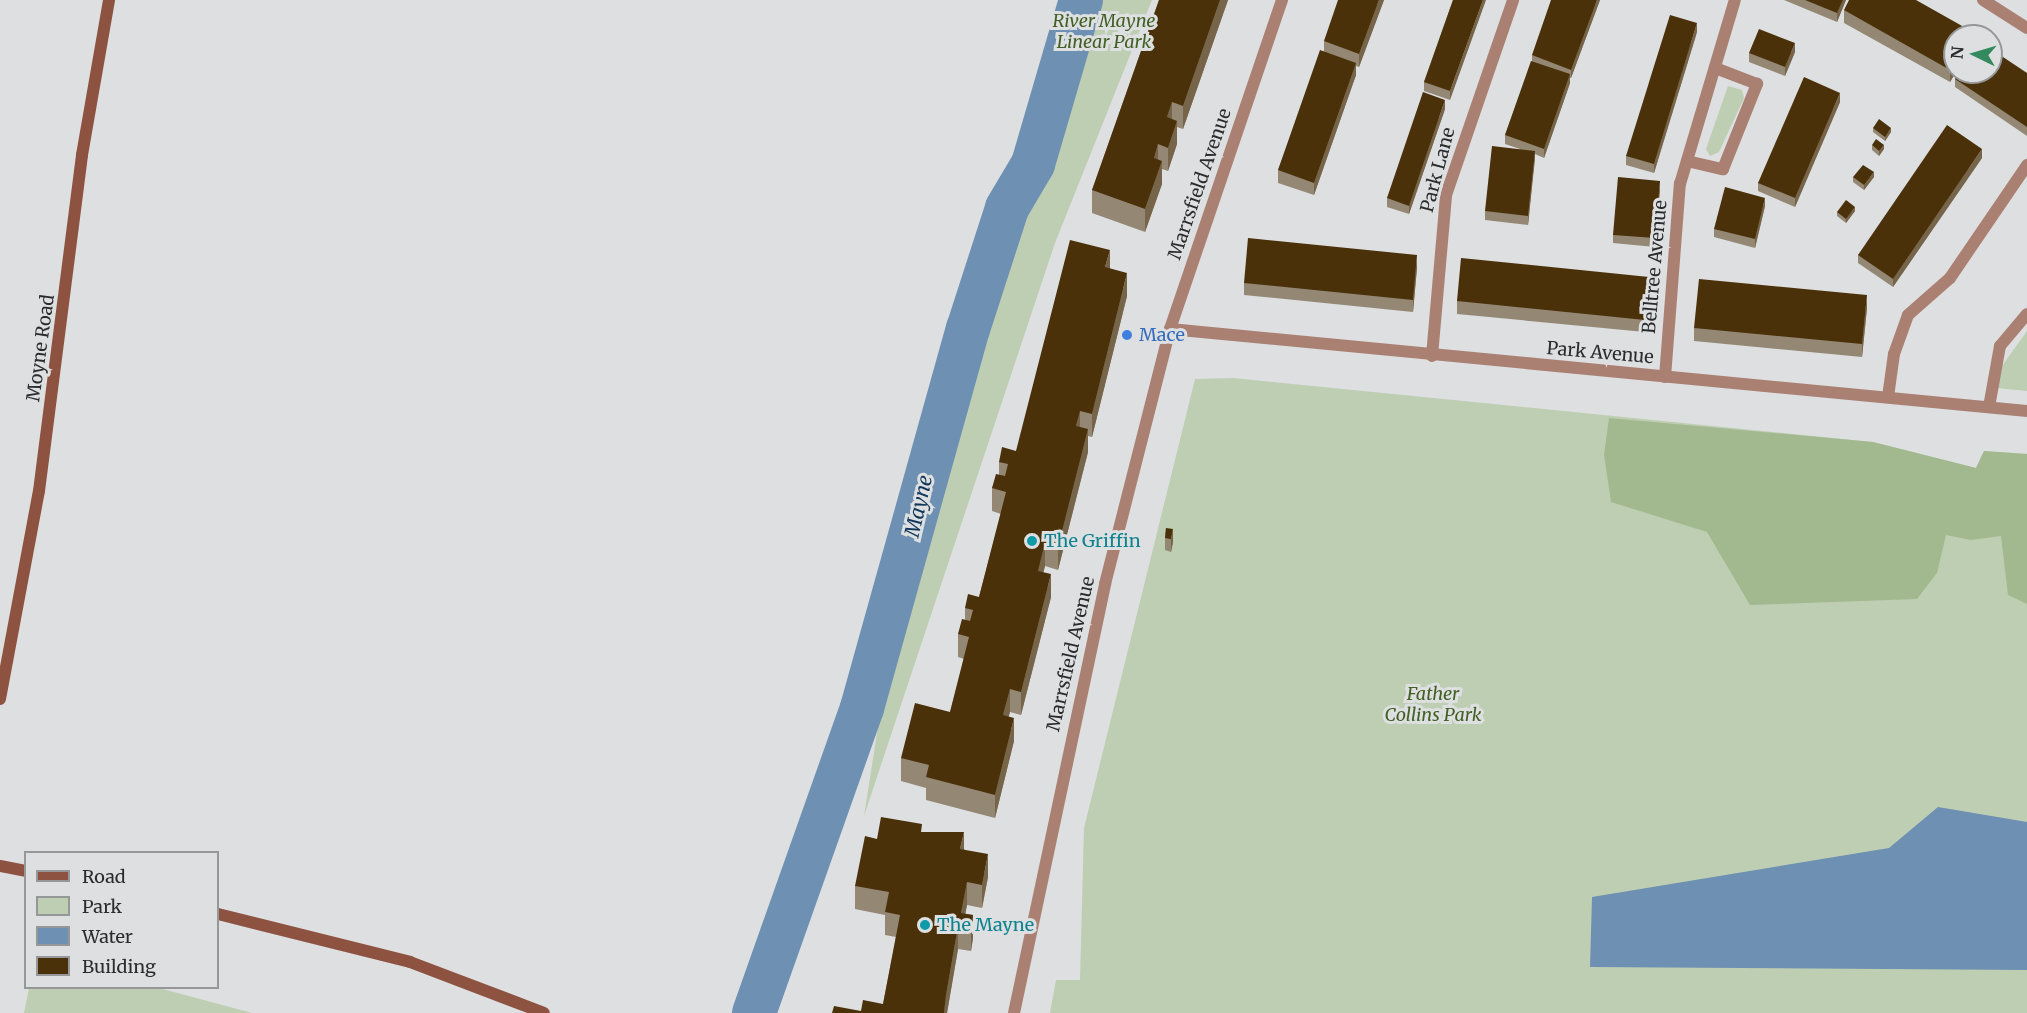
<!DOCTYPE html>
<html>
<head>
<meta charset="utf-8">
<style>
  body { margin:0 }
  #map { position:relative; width:2027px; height:1013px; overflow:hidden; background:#dddfe1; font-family:Merriweather,serif }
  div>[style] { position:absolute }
  .green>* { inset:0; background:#beceb2 }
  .forest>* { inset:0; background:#a2b98f }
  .water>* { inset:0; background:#6e90b2 }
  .river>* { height:44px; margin:-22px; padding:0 22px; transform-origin:22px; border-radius:22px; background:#6e90b2 }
  .street>* { height:12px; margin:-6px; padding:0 6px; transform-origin:6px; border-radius:6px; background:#aa8073 }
  .secondary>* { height:12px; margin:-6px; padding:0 6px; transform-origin:6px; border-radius:6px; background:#8d5240 }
  .wall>* { inset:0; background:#948875 }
  .shaded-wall>* { inset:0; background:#76654a }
  .building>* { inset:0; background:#4a3109 }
  .dots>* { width:16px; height:16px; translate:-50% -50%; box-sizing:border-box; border:3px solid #dddfe1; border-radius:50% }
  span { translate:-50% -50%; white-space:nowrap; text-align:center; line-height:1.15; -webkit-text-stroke:6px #dddfe1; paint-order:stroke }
  .park-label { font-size:18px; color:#436024; font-style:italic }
  .street-label { font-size:18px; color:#2a2b2c }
  .shop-label { font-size:18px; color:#366cbe }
  .left { translate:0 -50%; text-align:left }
  .culture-label { font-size:18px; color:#0d838f }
  .water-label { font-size:20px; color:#0d3658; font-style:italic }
  .legend { position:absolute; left:24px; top:851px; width:195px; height:138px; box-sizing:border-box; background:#dddfe1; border:2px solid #959799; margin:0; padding:8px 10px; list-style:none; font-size:18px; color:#2a2b2c }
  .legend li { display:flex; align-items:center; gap:12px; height:30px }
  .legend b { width:30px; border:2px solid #959799 }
  .north { position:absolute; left:1943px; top:24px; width:60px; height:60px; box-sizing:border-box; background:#dddfe1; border:2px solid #959799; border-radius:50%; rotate:275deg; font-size:16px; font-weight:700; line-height:24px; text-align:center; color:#2a2b2c }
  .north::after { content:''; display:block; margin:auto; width:21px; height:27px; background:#348a5e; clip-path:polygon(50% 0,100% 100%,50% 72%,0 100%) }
</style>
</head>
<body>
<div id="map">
  <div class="green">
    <div style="clip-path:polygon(1082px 0,1152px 0,1055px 243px,864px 816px,883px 695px,996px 253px)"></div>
    <div style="clip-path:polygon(1728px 86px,1742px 90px,1744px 98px,1719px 152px,1710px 156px,1706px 149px)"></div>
    <div style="clip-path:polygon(2027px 331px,2027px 391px,1987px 387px)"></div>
    <div style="clip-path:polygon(1233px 378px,1873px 442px,1976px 468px,1984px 451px,2027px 454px,2027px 1013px,1050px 1013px,1056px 980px,1080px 980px,1084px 828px,1195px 379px)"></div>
    <div style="clip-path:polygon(29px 988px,159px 988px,252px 1013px,24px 1013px)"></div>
  </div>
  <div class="forest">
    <div style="clip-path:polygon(1609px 418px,1873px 442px,1976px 468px,1984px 451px,2027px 454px,2027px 604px,2008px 595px,2001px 536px,1971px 540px,1946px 535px,1937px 573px,1917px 599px,1750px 605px,1707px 532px,1611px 502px,1604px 455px)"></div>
  </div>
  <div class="water">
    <div style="clip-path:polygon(1938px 807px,2027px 822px,2027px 970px,1590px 967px,1592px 897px,1889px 848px)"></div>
  </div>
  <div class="river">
    <div style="left:754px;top:1013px;width:324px;rotate:-70.5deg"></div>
    <div style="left:862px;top:708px;width:394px;rotate:-74.4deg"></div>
    <div style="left:968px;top:329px;width:127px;rotate:-72.1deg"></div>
    <div style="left:1007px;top:208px;width:51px;rotate:-59.4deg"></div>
    <div style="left:1033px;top:164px;width:171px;rotate:-73.7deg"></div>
  </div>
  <div class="street">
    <div style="left:1983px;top:0;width:52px;rotate:32.5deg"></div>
    <div style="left:1687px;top:161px;width:37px;rotate:13deg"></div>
    <div style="left:1723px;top:169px;width:92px;rotate:-68.2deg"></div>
    <div style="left:1757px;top:84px;width:45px;rotate:-159.1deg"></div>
    <div style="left:1170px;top:329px;width:861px;rotate:5.47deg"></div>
    <div style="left:1432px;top:356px;width:162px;rotate:-85deg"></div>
    <div style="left:1446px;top:195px;width:206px;rotate:-71deg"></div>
    <div style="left:1665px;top:377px;width:194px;rotate:-85.6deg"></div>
    <div style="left:1680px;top:184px;width:192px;rotate:-73.4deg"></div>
    <div style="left:1888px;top:397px;width:43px;rotate:-82.1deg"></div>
    <div style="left:1894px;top:354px;width:41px;rotate:-70.3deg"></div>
    <div style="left:1908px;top:315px;width:56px;rotate:-41.4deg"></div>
    <div style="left:1950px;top:278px;width:137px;rotate:-55.7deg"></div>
    <div style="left:1989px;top:407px;width:62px;rotate:-79.8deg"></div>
    <div style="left:2000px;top:346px;width:42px;rotate:-49.8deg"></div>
    <div style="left:1014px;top:1013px;width:439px;rotate:-78deg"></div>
    <div style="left:1105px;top:584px;width:263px;rotate:-75.7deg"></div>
    <div style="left:1170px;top:329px;width:348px;rotate:-71.2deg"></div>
  </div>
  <div class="secondary">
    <div style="left:0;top:699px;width:212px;rotate:-79.4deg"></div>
    <div style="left:39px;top:491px;width:339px;rotate:-82.7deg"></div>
    <div style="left:82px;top:155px;width:157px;rotate:-80.1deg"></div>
    <div style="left:0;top:866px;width:26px;rotate:11deg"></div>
    <div style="left:218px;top:914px;width:198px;rotate:14deg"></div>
    <div style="left:410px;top:962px;width:143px;rotate:20.8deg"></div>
  </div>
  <div class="wall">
    <div style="clip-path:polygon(1159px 0,1228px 0,1183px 129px,1177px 127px,1177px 144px,1168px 171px,1162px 169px,1162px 184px,1145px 232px,1092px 213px,1092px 190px)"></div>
    <div style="clip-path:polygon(1384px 0,1359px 67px,1356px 66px,1356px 75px,1314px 195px,1278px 183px,1278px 170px,1324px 51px,1324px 41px)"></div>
    <div style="clip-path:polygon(1453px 0,1450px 100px,1424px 91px,1424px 82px)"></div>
    <div style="clip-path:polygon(1600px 0,1571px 78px,1570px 78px,1570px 83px,1544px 158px,1535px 154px,1528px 225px,1485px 220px,1485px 211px,1520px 149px,1505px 144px,1505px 135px,1532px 61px,1532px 55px)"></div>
    <div style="clip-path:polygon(1784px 0,1846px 0,1837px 22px)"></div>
    <div style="clip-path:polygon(1844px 10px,1971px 36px,1956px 72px,1950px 82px,1844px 23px)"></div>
    <div style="clip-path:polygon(1697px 32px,1654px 173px,1626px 165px,1626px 156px)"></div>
    <div style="clip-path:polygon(1795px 52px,1785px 76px,1749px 62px,1749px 53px)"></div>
    <div style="clip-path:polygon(2027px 73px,2027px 136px,1955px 87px,1955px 79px)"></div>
    <div style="clip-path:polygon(1840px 102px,1795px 207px,1758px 191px,1758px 183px)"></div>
    <div style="clip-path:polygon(1445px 109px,1409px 214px,1387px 207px,1387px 198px)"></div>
    <div style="clip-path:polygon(1873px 128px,1891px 132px,1885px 141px,1873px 132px)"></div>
    <div style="clip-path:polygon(1872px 145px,1884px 149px,1879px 156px,1872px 150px)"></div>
    <div style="clip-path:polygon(1982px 158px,1893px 287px,1858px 263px,1858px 255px)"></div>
    <div style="clip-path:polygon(1853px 177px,1874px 177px,1864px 190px,1853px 182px)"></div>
    <div style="clip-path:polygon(1660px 189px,1655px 247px,1613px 243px,1613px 235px)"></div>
    <div style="clip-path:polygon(1765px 206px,1755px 248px,1714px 237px,1714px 229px)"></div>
    <div style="clip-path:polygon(1855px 211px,1846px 223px,1837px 216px,1837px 212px)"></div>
    <div style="clip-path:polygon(1417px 268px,1413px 312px,1244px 295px,1244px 283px)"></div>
    <div style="clip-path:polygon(1110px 269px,1127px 296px,1092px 437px,1088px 436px,1088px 452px,1058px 570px,1045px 566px,1043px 573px,1051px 597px,1021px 715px,1010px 712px,1008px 717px,1014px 741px,995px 818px,926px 800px,926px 788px,901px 781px,901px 758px,950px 712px,964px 659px,958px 657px,958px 634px,965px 620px,965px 608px,979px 597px,1001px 514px,992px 511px,992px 488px,999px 475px,999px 462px,1016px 451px)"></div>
    <div style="clip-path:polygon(1649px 289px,1645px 332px,1457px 314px,1457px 301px)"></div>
    <div style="clip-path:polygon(1867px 308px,1862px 357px,1694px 341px,1694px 328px)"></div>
    <div style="clip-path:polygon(1166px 528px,1173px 542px,1171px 552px,1165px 550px,1165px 538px)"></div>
    <div style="clip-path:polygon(922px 832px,964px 849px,988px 877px,982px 908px,967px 905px,965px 914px,973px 915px,973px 938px,971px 951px,958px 949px,947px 1013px,832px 1013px,861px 1011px,883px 1004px,896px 937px,885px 935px,885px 915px,855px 909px,855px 886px)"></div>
  </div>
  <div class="shaded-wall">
    <div style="clip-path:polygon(1220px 0,1228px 0,1183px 129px,1183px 106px)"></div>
    <div style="clip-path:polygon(1379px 0,1384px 0,1359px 67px,1359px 54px)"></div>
    <div style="clip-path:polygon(1483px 0,1486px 0,1450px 100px,1450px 91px)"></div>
    <div style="clip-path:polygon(1597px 0,1600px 0,1571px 78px,1571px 70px)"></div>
    <div style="clip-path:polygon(1843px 0,1846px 0,1837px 22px,1837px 13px)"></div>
    <div style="clip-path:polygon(1697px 23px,1697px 32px,1654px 173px,1654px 164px)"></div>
    <div style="clip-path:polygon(1795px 43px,1795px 52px,1785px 76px,1785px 67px)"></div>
    <div style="clip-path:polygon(1955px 60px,1956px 72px,1950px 82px,1950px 70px)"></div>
    <div style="clip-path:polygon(1356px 63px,1356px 75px,1314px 195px,1314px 183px)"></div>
    <div style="clip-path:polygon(1570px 74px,1570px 83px,1544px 158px,1544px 149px)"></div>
    <div style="clip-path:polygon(1840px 93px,1840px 102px,1795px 207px,1795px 198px)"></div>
    <div style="clip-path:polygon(1445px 100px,1445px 109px,1409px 214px,1409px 206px)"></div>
    <div style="clip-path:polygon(1172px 102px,1172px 125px,1167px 117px)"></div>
    <div style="clip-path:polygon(1177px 121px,1177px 144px,1168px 171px,1168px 148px)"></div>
    <div style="clip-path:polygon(1891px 128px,1891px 132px,1885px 141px,1885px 137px)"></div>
    <div style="clip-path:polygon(1158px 144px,1158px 167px,1154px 158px)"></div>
    <div style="clip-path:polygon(1884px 145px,1884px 149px,1879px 156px,1879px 151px)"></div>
    <div style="clip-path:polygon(1982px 149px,1982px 158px,1893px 287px,1893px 279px)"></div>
    <div style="clip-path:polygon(1535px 151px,1535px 159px,1528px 225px,1528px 216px)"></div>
    <div style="clip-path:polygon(1162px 161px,1162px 184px,1145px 232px,1145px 209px)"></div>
    <div style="clip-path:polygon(1874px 172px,1874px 177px,1864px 190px,1864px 185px)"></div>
    <div style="clip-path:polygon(1660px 181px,1660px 189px,1655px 247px,1655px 238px)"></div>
    <div style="clip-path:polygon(1765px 198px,1765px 206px,1755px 248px,1755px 239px)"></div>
    <div style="clip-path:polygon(1855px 207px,1855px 211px,1846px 223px,1846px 219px)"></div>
    <div style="clip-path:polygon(1110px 250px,1110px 273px,1105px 267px)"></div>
    <div style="clip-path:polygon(1417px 255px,1417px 268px,1413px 312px,1413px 300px)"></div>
    <div style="clip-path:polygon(1127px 273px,1127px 296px,1092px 437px,1092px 414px)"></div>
    <div style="clip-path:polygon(1649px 277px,1649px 289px,1645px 332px,1645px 320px)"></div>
    <div style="clip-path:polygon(1867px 295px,1867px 308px,1862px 357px,1862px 344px)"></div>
    <div style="clip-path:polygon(1080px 411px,1080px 434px,1076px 426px)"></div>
    <div style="clip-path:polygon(1088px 429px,1088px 452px,1058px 570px,1058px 547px)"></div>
    <div style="clip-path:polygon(1173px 529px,1173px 542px,1171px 552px,1171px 539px)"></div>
    <div style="clip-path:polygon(1045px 543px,1045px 566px,1038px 594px,1038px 571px)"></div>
    <div style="clip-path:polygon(1051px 574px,1051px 597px,1021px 715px,1021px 692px)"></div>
    <div style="clip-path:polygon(1010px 689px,1010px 712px,1003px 738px,1003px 715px)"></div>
    <div style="clip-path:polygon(1014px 718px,1014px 741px,995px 818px,995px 795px)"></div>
    <div style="clip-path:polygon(964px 832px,964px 855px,960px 849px)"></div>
    <div style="clip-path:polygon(988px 854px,988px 877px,982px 908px,982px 885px)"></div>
    <div style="clip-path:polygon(967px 882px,967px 905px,963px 927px,961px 913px)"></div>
    <div style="clip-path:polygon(973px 915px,973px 938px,971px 951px,971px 929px)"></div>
    <div style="clip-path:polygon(958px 926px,958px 949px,947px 1013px,944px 1013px,946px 995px)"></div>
  </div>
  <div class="building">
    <div style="clip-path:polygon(1159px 0,1220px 0,1183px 106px,1172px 102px,1167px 117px,1177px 121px,1168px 148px,1158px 144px,1154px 158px,1162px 161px,1145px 209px,1092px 190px)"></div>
    <div style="clip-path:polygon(1338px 0,1379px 0,1359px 54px,1324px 41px)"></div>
    <div style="clip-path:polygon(1453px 0,1483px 0,1450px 91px,1424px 82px)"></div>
    <div style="clip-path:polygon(1551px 0,1597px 0,1571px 70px,1532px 55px)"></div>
    <div style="clip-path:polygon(1805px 0,1843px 0,1837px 13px)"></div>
    <div style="clip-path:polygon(1849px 0,1916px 0,1971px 31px,1968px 36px,1955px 36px,1955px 60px,1950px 70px,1844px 10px)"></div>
    <div style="clip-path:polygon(1670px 15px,1697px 23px,1654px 164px,1626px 156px)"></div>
    <div style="clip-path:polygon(1759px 29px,1795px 43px,1785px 67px,1749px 53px)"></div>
    <div style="clip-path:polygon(1991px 49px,2027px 73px,2027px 127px,1955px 79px,1959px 72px,1991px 72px)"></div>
    <div style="clip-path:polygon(1320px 50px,1356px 63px,1314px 183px,1278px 170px)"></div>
    <div style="clip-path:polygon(1531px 61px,1570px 74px,1544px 149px,1505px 135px)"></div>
    <div style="clip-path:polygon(1804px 77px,1840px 93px,1795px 198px,1758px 183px)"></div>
    <div style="clip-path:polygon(1423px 92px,1445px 100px,1409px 206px,1387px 198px)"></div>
    <div style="clip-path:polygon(1879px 119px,1891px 128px,1885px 137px,1873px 128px)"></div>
    <div style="clip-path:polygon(1947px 125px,1982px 149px,1893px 279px,1858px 255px)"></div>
    <div style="clip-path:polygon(1876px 139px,1884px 145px,1879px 151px,1872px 145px)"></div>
    <div style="clip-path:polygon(1492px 146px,1535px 151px,1528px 216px,1485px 211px)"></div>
    <div style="clip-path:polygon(1863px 165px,1874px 172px,1864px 185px,1853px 177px)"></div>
    <div style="clip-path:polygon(1618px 177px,1660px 181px,1655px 238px,1613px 235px)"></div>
    <div style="clip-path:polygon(1725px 187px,1765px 198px,1755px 239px,1714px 229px)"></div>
    <div style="clip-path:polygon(1846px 200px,1855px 207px,1846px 219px,1837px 212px)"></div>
    <div style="clip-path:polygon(1248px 238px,1417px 255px,1413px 300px,1244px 283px)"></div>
    <div style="clip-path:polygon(1070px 240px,1110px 250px,1105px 267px,1127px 273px,1092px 414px,1080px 411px,1076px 426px,1088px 429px,1058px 547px,1045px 543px,1038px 571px,1051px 574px,1021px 692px,1010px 689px,1003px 715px,1014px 718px,995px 795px,926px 777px,929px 765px,901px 758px,915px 703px,950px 712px,969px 637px,958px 634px,962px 619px,970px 621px,973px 610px,965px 608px,968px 594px,979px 597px,1006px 492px,992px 488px,996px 474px,1005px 476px,1008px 464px,999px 462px,1002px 447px,1016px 451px)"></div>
    <div style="clip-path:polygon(1461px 258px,1649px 277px,1645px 320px,1457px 301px)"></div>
    <div style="clip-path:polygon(1699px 279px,1867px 295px,1862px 344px,1694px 328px)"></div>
    <div style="clip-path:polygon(1166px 528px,1173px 529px,1171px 539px,1165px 538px)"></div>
    <div style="clip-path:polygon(881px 817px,922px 824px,921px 832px,964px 832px,960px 849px,988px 854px,982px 885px,967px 882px,961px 913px,973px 915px,971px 929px,958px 926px,946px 995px,944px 1013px,832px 1013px,834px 1006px,861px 1011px,863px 1000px,883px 1004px,900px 915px,885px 912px,889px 892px,855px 886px,865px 836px,877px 839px)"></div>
  </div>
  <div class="dots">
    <div style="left:1127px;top:335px;background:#3f7fe0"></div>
    <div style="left:1032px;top:541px;background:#0f9aa8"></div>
    <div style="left:925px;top:925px;background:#0f9aa8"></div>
  </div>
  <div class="park-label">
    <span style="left:1104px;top:32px">River Mayne<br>Linear Park</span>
    <span style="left:1433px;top:705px">Father<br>Collins Park</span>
  </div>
  <div class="street-label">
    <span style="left:1438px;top:170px;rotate:-75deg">Park Lane</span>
    <span style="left:1200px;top:184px;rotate:-71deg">Marrsfield Avenue</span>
    <span style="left:1655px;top:267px;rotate:-85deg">Belltree Avenue</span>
    <span style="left:41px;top:348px;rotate:-82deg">Moyne Road</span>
    <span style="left:1600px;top:353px;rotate:5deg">Park Avenue</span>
    <span style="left:1071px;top:654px;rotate:-77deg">Marrsfield Avenue</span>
  </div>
  <div class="shop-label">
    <span class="left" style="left:1139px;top:335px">Mace</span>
  </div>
  <div class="culture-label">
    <span class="left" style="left:1044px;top:541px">The Griffin</span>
    <span class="left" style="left:937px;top:925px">The Mayne</span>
  </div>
  <div class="water-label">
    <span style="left:918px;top:506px;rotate:-77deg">Mayne</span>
  </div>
  <ul class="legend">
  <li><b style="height:8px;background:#8d5240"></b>Road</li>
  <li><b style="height:16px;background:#beceb2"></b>Park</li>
  <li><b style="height:16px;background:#6e90b2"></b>Water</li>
  <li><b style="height:16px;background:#4a3109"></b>Building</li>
  </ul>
  <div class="north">N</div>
</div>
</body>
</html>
